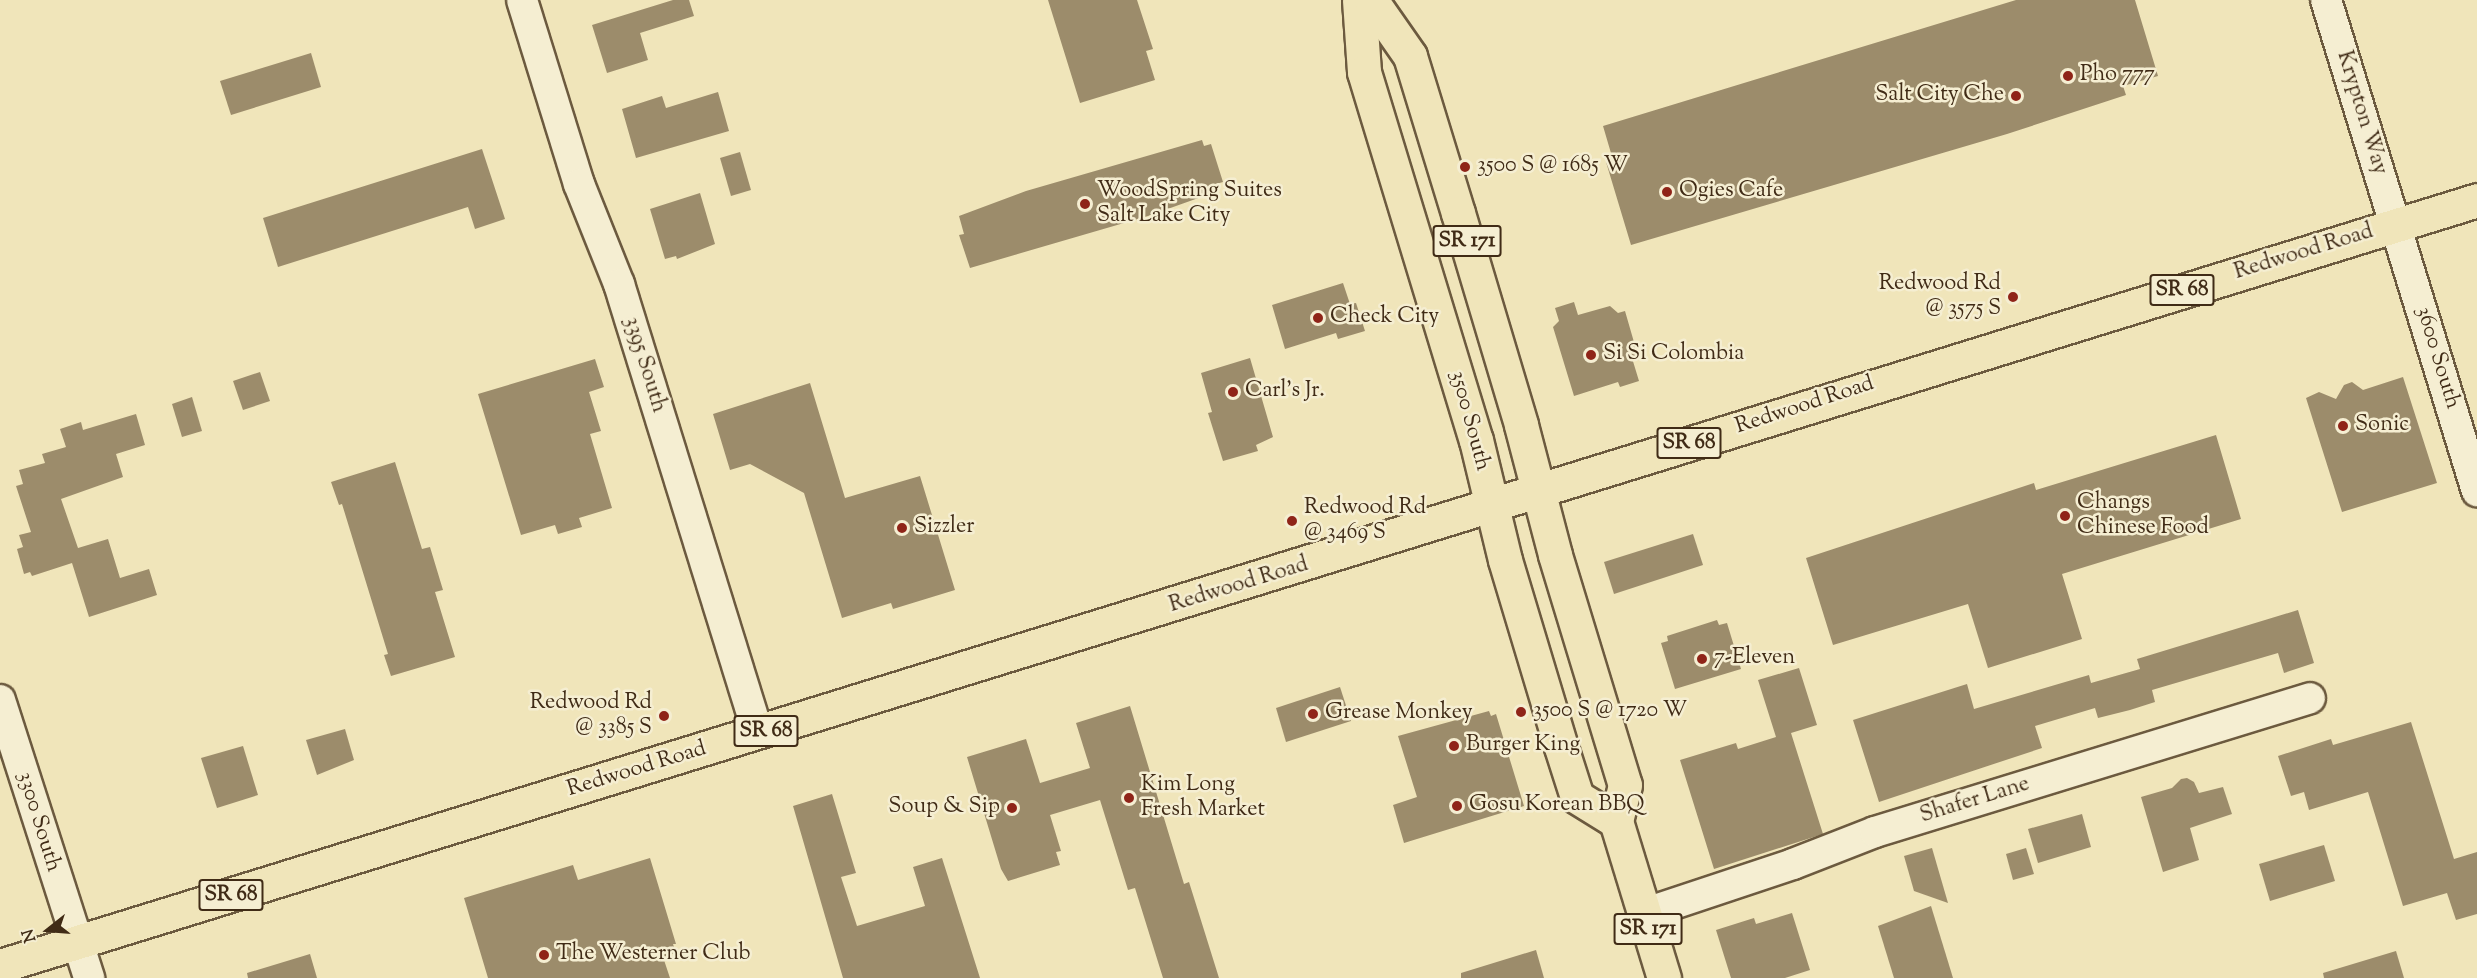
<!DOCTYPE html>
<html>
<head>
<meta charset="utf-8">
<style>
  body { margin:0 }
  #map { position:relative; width:2477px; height:978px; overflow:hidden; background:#f0e5ba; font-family:"Sorts Mill Goudy",serif }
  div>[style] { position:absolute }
  .building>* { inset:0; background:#9c8c6b }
  .roads { filter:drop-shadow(2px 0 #6c5a3f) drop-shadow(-2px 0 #6c5a3f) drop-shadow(0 2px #6c5a3f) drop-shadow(0 -2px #6c5a3f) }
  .street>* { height:30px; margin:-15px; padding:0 15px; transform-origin:15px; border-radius:15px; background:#f5eed2 }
  .primary>* { height:33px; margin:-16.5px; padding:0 16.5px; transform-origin:16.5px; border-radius:16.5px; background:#f0e5ba }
  .dots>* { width:16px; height:16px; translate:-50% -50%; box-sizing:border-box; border:3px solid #f5eed2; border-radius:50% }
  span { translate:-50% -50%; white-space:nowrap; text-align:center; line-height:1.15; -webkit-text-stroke:5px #f5eed2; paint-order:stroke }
  .shield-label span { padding:2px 4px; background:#f5eed2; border:2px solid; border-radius:4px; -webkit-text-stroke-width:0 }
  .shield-label { font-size:21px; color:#402b16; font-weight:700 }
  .poi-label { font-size:22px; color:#402b16 }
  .left { translate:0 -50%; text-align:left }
  .right { translate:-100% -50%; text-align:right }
  .street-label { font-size:22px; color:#402b16 }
  .north { position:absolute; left:18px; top:900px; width:60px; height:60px; -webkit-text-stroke:4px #f5eed2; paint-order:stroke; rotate:253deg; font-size:16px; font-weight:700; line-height:24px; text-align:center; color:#402b16 }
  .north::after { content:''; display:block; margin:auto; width:21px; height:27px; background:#402b16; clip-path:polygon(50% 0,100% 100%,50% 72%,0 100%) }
</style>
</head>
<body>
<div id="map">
  <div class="building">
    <div style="clip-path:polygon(673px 0,689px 0,694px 16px,640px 33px,648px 60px,607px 73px,592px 25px)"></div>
    <div style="clip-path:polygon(1048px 0,1137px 0,1153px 49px,1146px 51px,1155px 80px,1080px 103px)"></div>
    <div style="clip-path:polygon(2016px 0,2135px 0,2158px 76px,2123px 86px,2126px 95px,2007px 134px,1631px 245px,1606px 162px,1613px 160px,1603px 126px)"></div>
    <div style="clip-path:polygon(311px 53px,321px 87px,231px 115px,220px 81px)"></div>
    <div style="clip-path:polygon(718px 92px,729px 131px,636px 158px,622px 109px,662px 96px,666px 108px)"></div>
    <div style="clip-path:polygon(1202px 140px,1204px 146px,1211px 144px,1223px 182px,1216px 184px,1218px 191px,1148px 216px,970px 268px,959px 235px,964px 234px,959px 216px,1026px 191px)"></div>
    <div style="clip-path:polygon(482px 149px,505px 219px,475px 229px,468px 207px,278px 267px,263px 218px)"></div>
    <div style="clip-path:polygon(740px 152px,751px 190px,731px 196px,720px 158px)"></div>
    <div style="clip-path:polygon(700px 193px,715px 244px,677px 259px,676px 256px,665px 259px,650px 209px)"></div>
    <div style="clip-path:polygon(1343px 283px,1350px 304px,1356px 303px,1365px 331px,1338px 339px,1336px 333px,1285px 349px,1272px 305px)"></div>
    <div style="clip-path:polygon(1574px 302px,1578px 315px,1610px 306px,1618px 313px,1625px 311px,1638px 356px,1632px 358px,1639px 381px,1620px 387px,1618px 382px,1574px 396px,1553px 327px,1559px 321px,1555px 308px)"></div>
    <div style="clip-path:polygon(1250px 358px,1273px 437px,1256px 445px,1258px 451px,1223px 461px,1208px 413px,1212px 412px,1201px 373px)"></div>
    <div style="clip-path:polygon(595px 359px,604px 387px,589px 392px,601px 431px,590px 434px,612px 508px,579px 518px,582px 527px,558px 534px,555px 525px,521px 535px,478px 394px)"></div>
    <div style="clip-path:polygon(260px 372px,270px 401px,243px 410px,233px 381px)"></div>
    <div style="clip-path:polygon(2403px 377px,2437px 483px,2342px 512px,2306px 398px,2319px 392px,2336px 399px,2344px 385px,2352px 382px,2363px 390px)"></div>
    <div style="clip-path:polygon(810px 383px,845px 498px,920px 476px,955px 590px,893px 609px,891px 603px,842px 618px,804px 493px,750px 464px,730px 470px,713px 414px)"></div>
    <div style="clip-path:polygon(192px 397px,202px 431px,182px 437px,172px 404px)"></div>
    <div style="clip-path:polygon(136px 414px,145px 445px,116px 454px,123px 477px,61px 499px,78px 548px,108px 539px,120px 578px,149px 569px,157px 595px,89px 617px,72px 563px,32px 576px,30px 572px,24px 574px,17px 549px,23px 547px,19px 535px,31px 532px,16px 486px,23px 484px,19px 470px,45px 463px,42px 454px,66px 447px,60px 429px,81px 422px,83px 430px)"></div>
    <div style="clip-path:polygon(2216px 435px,2241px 519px,2062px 574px,2082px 639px,1988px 668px,1968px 604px,1833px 645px,1806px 558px,2034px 483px,2036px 490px)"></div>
    <div style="clip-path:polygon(395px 462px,422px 549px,430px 547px,443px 590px,435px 592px,455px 657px,391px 676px,384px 655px,388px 654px,342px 504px,339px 505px,331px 482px)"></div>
    <div style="clip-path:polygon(1693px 534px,1703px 565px,1614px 594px,1604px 562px)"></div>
    <div style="clip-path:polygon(2298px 610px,2314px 663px,2284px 673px,2278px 653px,2152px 690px,2155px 702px,2130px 710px,2098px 718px,2095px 708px,2035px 726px,2042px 748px,1879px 802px,1853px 720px,1967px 684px,1974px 709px,2089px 675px,2091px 683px,2140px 669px,2137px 659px)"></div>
    <div style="clip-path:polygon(1717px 620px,1719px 625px,1727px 623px,1741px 669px,1675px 689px,1661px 643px,1668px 641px,1667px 636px)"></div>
    <div style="clip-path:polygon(1799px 668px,1817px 725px,1791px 733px,1823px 834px,1714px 869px,1680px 760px,1736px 743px,1738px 749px,1776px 737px,1758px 680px)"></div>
    <div style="clip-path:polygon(1340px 687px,1351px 721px,1286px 742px,1276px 708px)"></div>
    <div style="clip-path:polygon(1130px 706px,1184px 884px,1189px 882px,1219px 978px,1163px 978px,1135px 888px,1128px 890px,1100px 800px,1050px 815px,1061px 851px,1056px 852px,1060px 865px,1008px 881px,1001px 869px,967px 757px,1026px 739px,1040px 783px,1090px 768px,1076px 723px)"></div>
    <div style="clip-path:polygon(1489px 711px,1491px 716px,1496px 714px,1524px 806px,1404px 843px,1393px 805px,1417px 797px,1398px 736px)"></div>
    <div style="clip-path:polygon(2411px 722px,2454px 859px,2477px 852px,2477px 914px,2456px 920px,2447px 893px,2403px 906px,2368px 792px,2309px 810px,2304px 792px,2291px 796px,2278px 756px,2331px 739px,2333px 745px)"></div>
    <div style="clip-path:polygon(345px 729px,354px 760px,317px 775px,306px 740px)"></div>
    <div style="clip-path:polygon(243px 746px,258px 795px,217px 808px,201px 758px)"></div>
    <div style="clip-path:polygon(2187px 778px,2194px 782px,2199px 793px,2223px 787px,2232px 814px,2190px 828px,2199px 860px,2163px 872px,2141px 797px,2172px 788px,2181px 779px)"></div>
    <div style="clip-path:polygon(832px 794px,856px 873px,841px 877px,857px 926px,925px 906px,913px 867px,942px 858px,980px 978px,843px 978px,793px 806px)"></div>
    <div style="clip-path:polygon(2082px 814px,2091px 847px,2038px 863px,2028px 829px)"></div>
    <div style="clip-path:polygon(2324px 845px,2335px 881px,2270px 901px,2259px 864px)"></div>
    <div style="clip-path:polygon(1932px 848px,1948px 903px,1914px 891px,1904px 856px)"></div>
    <div style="clip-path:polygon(2026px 848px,2034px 874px,2013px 880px,2006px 854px)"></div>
    <div style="clip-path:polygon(650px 858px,676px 944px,673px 944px,676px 953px,663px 957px,670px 978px,488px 978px,464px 898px,573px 865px,578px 880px)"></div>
    <div style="clip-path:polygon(1931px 906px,1953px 978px,1894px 978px,1878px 926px)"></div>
    <div style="clip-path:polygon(1792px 913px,1810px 970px,1785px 978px,1731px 978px,1716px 930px,1754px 918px,1756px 924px)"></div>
    <div style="clip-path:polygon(1536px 950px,1544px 978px,1461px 978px,1461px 973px)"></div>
    <div style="clip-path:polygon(2396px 951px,2404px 978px,2324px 978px,2323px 973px)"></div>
    <div style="clip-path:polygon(310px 954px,317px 978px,248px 978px,247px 973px)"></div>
  </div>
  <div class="roads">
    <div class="street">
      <div style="left:522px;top:0;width:193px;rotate:72.8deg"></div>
      <div style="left:579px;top:184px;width:108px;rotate:68.2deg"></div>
      <div style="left:619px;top:284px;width:470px;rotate:72.8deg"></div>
      <div style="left:2326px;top:0;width:514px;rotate:72.91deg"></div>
      <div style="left:0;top:700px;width:292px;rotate:72.2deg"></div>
      <div style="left:1643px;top:914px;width:158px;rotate:-18.4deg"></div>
      <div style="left:1793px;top:864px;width:88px;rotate:-21.3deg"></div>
      <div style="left:1875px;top:832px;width:455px;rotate:-17.1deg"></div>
    </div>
    <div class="primary">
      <div style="left:1359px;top:0;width:72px;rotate:86deg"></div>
      <div style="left:1364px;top:72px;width:385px;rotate:73.1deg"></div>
      <div style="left:1476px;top:440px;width:123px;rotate:76.4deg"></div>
      <div style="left:1505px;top:560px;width:195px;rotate:73.3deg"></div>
      <div style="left:1561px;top:747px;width:52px;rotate:72.3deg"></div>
      <div style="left:1577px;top:797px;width:46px;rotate:31.6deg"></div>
      <div style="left:1371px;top:0;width:68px;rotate:55.1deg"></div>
      <div style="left:1410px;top:56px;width:164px;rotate:73deg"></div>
      <div style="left:1458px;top:213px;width:221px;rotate:73.4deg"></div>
      <div style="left:1521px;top:425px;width:134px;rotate:75.3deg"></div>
      <div style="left:1555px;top:555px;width:240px;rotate:73.1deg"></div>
      <div style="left:1625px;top:785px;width:37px;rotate:104deg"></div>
      <div style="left:1616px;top:821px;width:164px;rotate:73deg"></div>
      <div style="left:0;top:966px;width:2593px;rotate:-17.18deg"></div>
    </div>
  </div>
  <div class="dots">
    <div style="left:2068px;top:76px;background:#8f2418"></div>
    <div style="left:2016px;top:96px;background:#8f2418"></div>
    <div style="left:1465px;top:167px;background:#8f2418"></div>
    <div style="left:1667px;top:192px;background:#8f2418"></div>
    <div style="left:1085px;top:204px;background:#8f2418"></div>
    <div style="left:2013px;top:297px;background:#8f2418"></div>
    <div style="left:1318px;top:318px;background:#8f2418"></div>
    <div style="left:1591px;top:355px;background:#8f2418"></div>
    <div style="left:1233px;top:392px;background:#8f2418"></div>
    <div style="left:2343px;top:426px;background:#8f2418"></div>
    <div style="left:2065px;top:516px;background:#8f2418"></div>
    <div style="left:1292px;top:521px;background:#8f2418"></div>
    <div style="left:902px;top:528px;background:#8f2418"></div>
    <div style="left:1702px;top:659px;background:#8f2418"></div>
    <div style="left:1521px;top:712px;background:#8f2418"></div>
    <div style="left:1313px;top:714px;background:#8f2418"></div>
    <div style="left:664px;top:716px;background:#8f2418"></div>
    <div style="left:1454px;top:746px;background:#8f2418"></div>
    <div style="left:1129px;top:798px;background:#8f2418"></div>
    <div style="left:1457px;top:806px;background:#8f2418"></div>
    <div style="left:1012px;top:808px;background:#8f2418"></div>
    <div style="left:544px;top:955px;background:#8f2418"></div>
  </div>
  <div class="shield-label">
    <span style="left:1467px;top:241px">SR 171</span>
    <span style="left:2182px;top:290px">SR 68</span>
    <span style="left:1689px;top:443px">SR 68</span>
    <span style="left:766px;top:731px">SR 68</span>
    <span style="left:231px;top:895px">SR 68</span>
    <span style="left:1648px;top:929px">SR 171</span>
  </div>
  <div class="poi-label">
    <span class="left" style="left:2080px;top:76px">Pho 777</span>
    <span class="right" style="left:2004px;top:96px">Salt City Che</span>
    <span class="left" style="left:1477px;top:167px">3500 S @ 1685 W</span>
    <span class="left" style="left:1097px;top:204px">WoodSpring Suites<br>Salt Lake City</span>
    <span class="left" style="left:1679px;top:192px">Ogies Cafe</span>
    <span class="right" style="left:2001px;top:297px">Redwood Rd<br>@ 3575 S</span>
    <span class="left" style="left:1330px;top:318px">Check City</span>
    <span class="left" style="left:1603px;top:355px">Si Si Colombia</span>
    <span class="left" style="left:1245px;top:392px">Carl's Jr.</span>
    <span class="left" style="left:2355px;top:426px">Sonic</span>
    <span class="left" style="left:2077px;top:516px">Changs<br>Chinese Food</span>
    <span class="left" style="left:1304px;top:521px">Redwood Rd<br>@ 3469 S</span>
    <span class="left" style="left:914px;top:528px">Sizzler</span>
    <span class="left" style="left:1714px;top:659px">7-Eleven</span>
    <span class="right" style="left:652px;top:716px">Redwood Rd<br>@ 3385 S</span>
    <span class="left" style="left:1533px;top:712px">3500 S @ 1720 W</span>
    <span class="left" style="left:1325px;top:714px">Grease Monkey</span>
    <span class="left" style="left:1466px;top:746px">Burger King</span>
    <span class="left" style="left:1141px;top:798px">Kim Long<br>Fresh Market</span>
    <span class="left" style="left:1469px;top:806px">Gosu Korean BBQ</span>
    <span class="right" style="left:1000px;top:808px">Soup &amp; Sip</span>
    <span class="left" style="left:556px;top:955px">The Westerner Club</span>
  </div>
  <div class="street-label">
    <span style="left:2361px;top:113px;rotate:73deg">Krypton Way</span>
    <span style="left:2304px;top:253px;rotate:-17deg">Redwood Road</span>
    <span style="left:2437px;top:358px;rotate:73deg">3600 South</span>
    <span style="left:644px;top:365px;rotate:73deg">3395 South</span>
    <span style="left:1805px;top:406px;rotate:-18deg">Redwood Road</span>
    <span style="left:1469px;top:421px;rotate:75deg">3500 South</span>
    <span style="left:1239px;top:586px;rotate:-17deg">Redwood Road</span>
    <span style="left:637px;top:770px;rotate:-17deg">Redwood Road</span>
    <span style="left:1975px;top:801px;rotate:-17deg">Shafer Lane</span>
    <span style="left:38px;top:822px;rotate:73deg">3300 South</span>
  </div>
  <div class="north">N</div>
</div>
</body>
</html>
